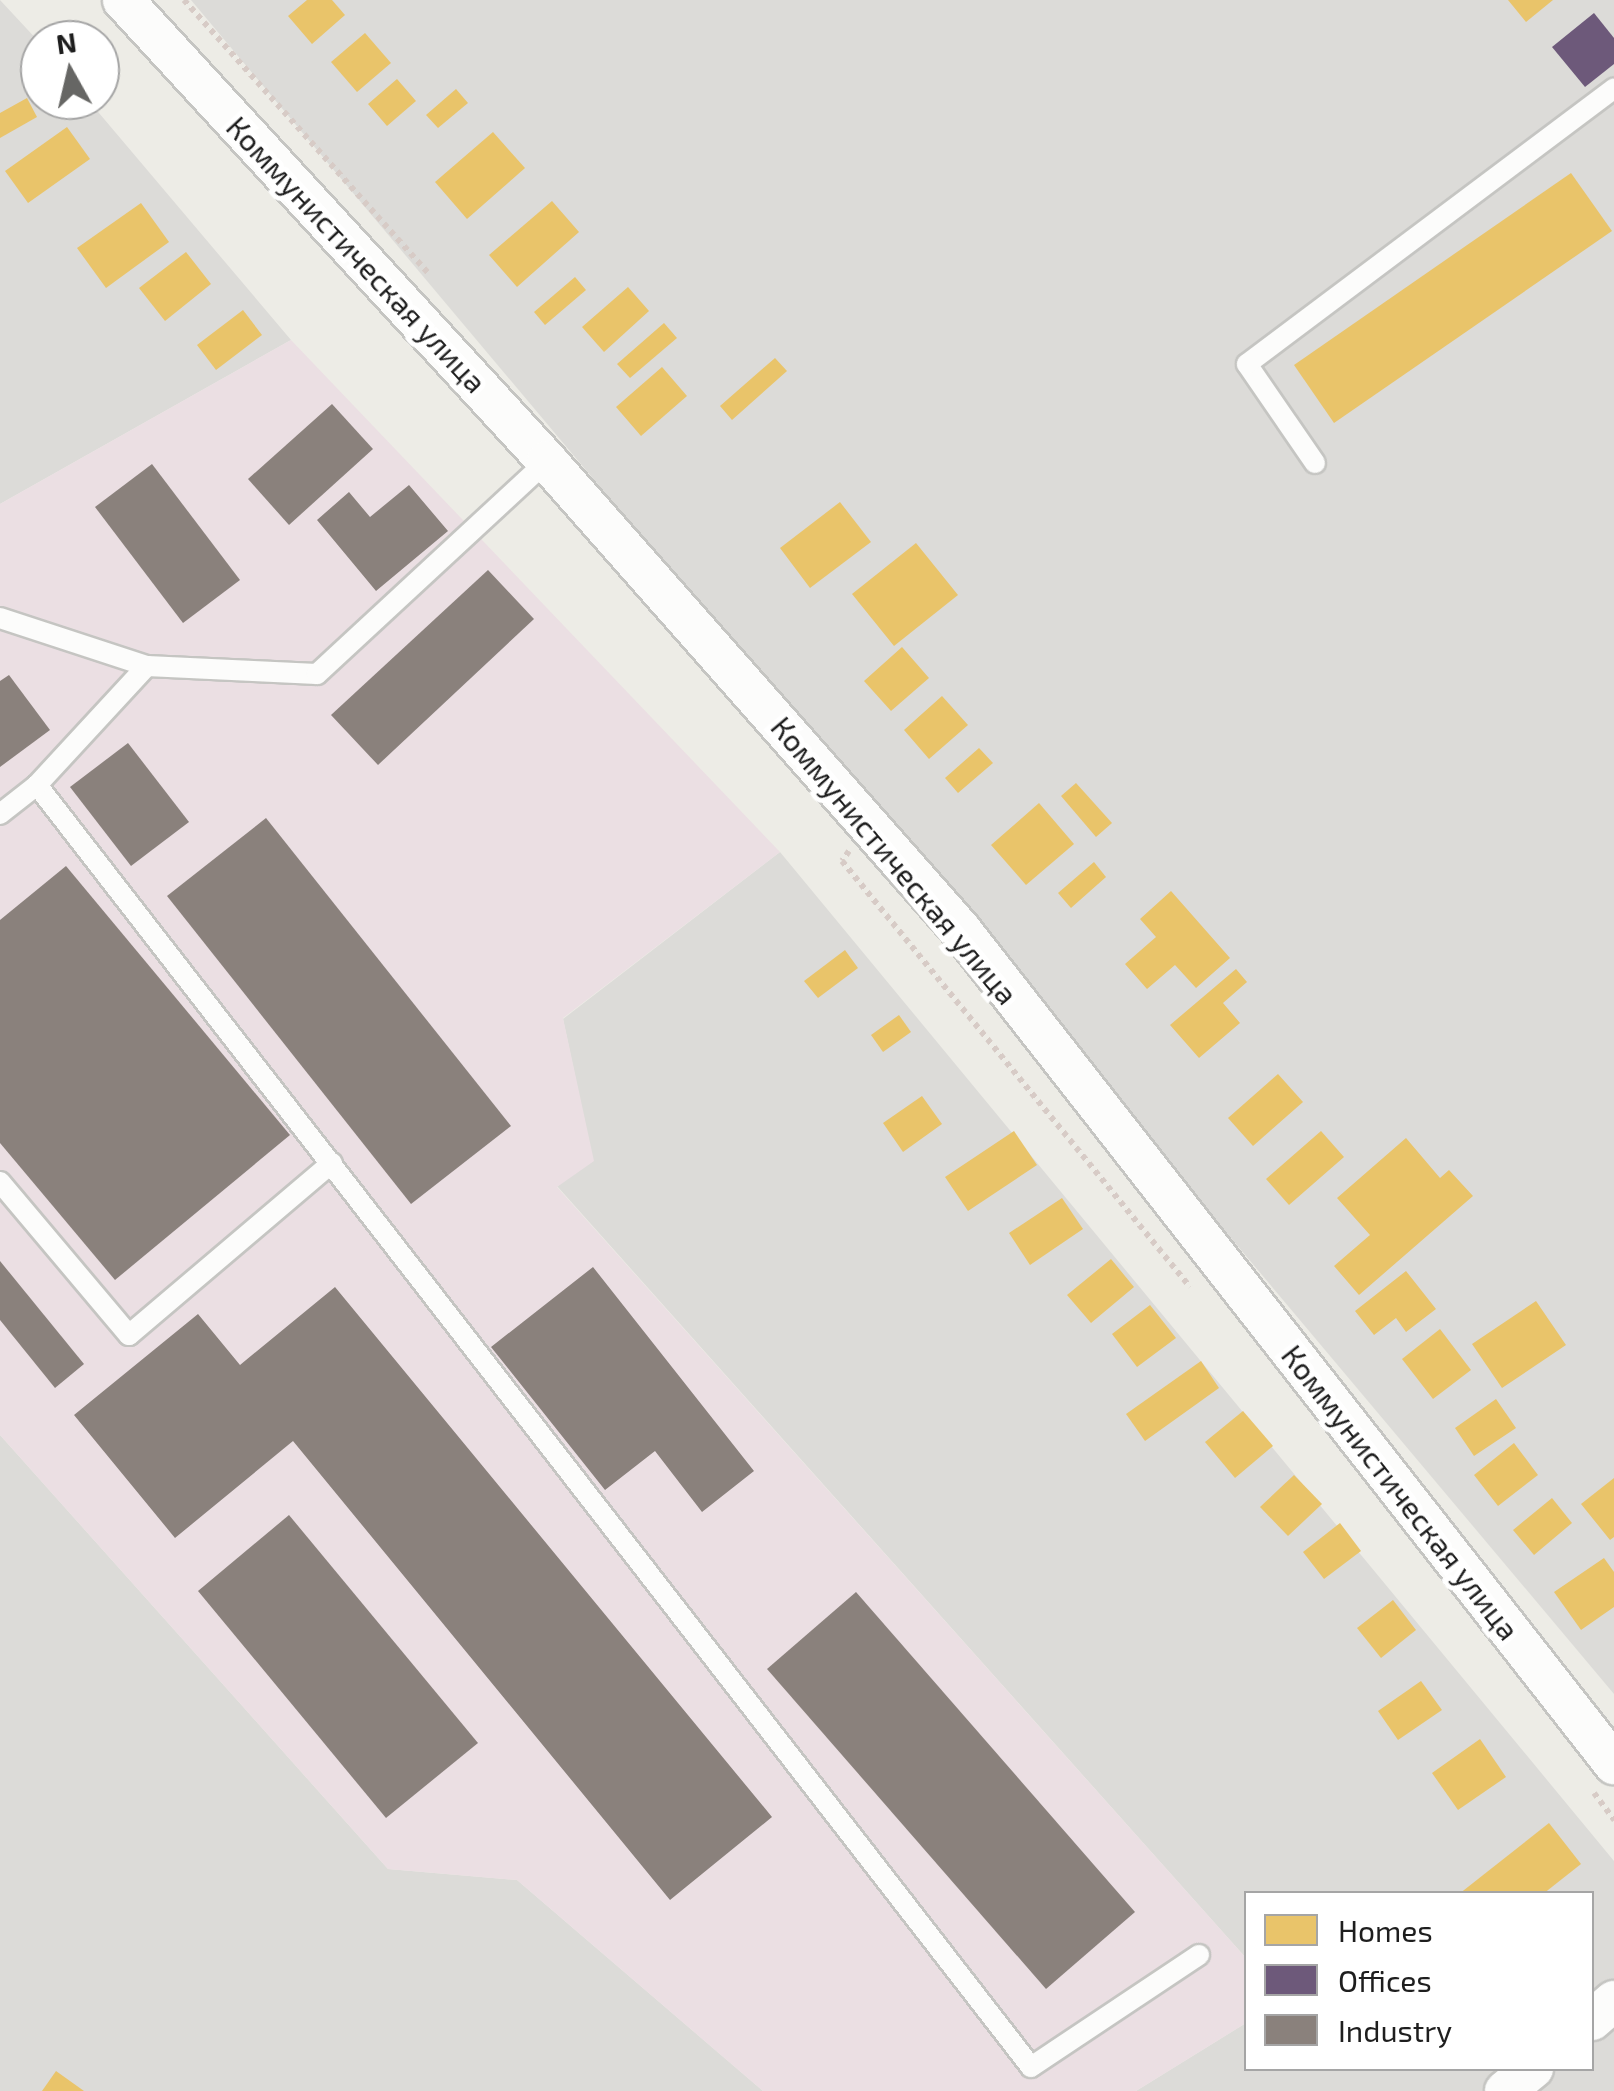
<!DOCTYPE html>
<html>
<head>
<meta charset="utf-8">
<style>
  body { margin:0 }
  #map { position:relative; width:1614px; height:2091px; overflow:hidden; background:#edece6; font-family:"Exo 2",sans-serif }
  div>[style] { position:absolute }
  .residential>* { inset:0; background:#dcdbd8 }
  .industrial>* { inset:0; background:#ebdfe3 }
  .homes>* { inset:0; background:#e9c46a }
  .offices>* { inset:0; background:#6d597a }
  .industry>* { inset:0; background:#8a817c }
  .path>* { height:6px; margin-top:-3px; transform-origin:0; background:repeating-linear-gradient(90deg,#d7cbc6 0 5px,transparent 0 10px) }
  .roads { filter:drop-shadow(2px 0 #c5c5c2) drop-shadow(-2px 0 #c5c5c2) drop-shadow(0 2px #c5c5c2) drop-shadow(0 -2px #c5c5c2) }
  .service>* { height:20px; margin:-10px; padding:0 10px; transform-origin:10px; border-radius:10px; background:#fcfcfb }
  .minor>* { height:40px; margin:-20px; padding:0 20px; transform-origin:20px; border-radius:20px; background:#fcfcfb }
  span { translate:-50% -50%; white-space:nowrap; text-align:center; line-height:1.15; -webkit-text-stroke:10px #fff; paint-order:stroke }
  .street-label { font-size:30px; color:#1e1e1e }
  .legend { position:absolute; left:1244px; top:1891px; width:350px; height:180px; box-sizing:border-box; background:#fff; border:2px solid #a5a5a5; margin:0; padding:12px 18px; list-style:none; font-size:30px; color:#1e1e1e }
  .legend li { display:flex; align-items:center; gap:20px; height:50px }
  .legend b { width:50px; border:2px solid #a5a5a5 }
  .north { position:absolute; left:20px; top:20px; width:100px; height:100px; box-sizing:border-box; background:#fff; border:2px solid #a5a5a5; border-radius:50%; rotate:352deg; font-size:28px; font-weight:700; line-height:40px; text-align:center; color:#1e1e1e }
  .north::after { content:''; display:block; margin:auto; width:35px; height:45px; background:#666664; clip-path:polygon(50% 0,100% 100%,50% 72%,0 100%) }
</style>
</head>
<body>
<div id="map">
  <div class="residential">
    <div style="clip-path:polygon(0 0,40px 43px,40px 100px,88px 100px,291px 340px,0 504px)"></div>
    <div style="clip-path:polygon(191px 0,1614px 0,1614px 1694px)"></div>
    <div style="clip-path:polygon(780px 852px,1614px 1861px,1614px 2091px,1136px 2091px,1246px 2023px,1246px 2068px,1592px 2068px,1592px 1894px,1246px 1894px,1246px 1958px,557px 1186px,593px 1161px,563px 1019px)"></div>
    <div style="clip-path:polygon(0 1435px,388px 1869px,517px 1880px,763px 2091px,0 2091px)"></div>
  </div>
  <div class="industrial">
    <div style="clip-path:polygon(291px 340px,780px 852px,563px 1018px,594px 1161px,557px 1187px,1246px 1958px,1246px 2023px,1136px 2091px,763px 2091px,517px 1880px,388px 1869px,0 1435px,0 504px)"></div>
  </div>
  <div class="homes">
    <div style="clip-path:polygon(307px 0,332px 0,345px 15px,312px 44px,288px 16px)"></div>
    <div style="clip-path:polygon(1508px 0,1553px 0,1526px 22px)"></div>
    <div style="clip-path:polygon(365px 33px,391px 63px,357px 92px,331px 62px)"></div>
    <div style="clip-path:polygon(397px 79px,416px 101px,387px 126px,368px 104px)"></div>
    <div style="clip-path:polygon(456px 89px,468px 103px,438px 128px,426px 115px)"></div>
    <div style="clip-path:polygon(27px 98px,37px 117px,0 138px,0 113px)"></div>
    <div style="clip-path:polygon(67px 127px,90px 159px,28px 203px,5px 171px)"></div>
    <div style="clip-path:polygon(493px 132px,525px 168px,467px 219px,435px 182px)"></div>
    <div style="clip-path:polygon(1571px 173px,1612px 231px,1334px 423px,1294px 365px)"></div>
    <div style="clip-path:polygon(552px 201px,579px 232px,517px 287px,489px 255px)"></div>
    <div style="clip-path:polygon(141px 203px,169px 242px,106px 288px,77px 248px)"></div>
    <div style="clip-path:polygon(186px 252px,211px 284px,165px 321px,139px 288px)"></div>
    <div style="clip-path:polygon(575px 277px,586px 290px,545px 325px,534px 312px)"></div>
    <div style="clip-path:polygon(628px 287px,649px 311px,604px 352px,582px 327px)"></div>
    <div style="clip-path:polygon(243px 310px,262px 335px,216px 370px,197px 345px)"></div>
    <div style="clip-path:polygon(664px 323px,677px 338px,630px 378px,617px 364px)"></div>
    <div style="clip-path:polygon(775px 358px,787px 371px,732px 420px,720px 406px)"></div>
    <div style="clip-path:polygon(662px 367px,687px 396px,641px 436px,616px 407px)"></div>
    <div style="clip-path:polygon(840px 502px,871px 542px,810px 588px,780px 548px)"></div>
    <div style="clip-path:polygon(916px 543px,958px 595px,894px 646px,852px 594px)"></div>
    <div style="clip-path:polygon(902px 647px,929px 678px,891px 711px,864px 681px)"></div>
    <div style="clip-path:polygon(942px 696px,968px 725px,929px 759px,904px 730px)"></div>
    <div style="clip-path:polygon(979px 748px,993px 763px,958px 793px,945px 778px)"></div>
    <div style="clip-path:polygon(1076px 783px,1112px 823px,1096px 837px,1061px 796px)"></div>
    <div style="clip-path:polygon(1039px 803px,1074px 844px,1026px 885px,991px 845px)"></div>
    <div style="clip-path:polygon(1094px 862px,1106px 877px,1071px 908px,1058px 893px)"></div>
    <div style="clip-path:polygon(1171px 891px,1230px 958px,1196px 988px,1175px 965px,1147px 989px,1125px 964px,1156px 937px,1140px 919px)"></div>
    <div style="clip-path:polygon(845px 950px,858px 968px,818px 998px,804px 981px)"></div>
    <div style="clip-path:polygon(1236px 969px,1247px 982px,1223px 1003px,1240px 1023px,1199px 1058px,1170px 1025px)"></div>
    <div style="clip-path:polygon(899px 1015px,911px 1032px,883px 1052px,871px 1035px)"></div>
    <div style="clip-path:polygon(1278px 1074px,1303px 1102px,1253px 1146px,1228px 1118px)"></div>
    <div style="clip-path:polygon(922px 1096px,942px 1124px,903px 1152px,883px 1123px)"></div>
    <div style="clip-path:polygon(1014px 1131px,1037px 1165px,968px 1211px,945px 1177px)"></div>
    <div style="clip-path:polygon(1321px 1131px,1344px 1157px,1289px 1205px,1266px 1179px)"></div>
    <div style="clip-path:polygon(1406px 1138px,1440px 1178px,1449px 1170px,1473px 1196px,1359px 1295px,1334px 1266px,1370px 1235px,1337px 1198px)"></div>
    <div style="clip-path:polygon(1062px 1198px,1083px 1229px,1030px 1265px,1009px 1233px)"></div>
    <div style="clip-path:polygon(1111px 1259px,1134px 1287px,1091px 1323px,1067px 1295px)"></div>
    <div style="clip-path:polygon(1406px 1271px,1436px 1309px,1406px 1332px,1396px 1318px,1374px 1335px,1355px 1311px)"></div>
    <div style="clip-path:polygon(1536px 1301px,1566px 1345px,1502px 1388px,1472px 1344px)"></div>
    <div style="clip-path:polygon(1150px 1305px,1176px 1338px,1137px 1367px,1112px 1334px)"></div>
    <div style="clip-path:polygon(1440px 1329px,1471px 1370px,1433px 1399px,1402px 1359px)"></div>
    <div style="clip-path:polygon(1201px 1361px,1219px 1388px,1145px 1441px,1126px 1414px)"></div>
    <div style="clip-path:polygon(1496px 1399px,1516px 1428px,1474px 1456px,1455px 1428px)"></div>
    <div style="clip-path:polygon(1243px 1411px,1273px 1446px,1235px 1478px,1205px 1442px)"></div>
    <div style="clip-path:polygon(1514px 1443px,1538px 1475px,1498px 1506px,1474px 1475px)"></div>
    <div style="clip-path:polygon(1294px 1475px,1322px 1504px,1288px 1536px,1260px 1507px)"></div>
    <div style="clip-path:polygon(1614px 1478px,1614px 1537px,1610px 1540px,1581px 1504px)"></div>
    <div style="clip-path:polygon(1552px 1498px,1572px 1523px,1534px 1555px,1513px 1530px)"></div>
    <div style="clip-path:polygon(1340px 1523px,1361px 1551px,1324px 1579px,1303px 1552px)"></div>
    <div style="clip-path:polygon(1604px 1558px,1614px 1572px,1614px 1607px,1581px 1630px,1554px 1592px)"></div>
    <div style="clip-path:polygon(1393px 1600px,1416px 1630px,1381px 1658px,1357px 1628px)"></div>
    <div style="clip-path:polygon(1421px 1681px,1442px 1710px,1398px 1740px,1378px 1711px)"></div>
    <div style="clip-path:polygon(1480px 1739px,1506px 1777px,1458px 1810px,1432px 1773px)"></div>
    <div style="clip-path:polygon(1549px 1823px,1581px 1864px,1543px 1894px,1459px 1894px)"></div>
    <div style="clip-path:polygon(56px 2071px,84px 2091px,42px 2091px)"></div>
  </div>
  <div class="offices">
    <div style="clip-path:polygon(1594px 13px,1614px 38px,1614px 64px,1585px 87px,1552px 47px)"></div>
  </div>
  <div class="industry">
    <div style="clip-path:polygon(332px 404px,373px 449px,289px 525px,248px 479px)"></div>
    <div style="clip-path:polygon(152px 464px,240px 580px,183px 623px,95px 507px)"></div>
    <div style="clip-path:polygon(409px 485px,448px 531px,376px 591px,317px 520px,349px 492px,370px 517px)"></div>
    <div style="clip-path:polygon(488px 570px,534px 619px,378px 765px,331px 715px)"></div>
    <div style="clip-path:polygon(9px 675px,50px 730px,0 767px,0 681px)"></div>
    <div style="clip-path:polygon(128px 743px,189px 822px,131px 866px,70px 787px)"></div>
    <div style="clip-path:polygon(266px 818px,511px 1126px,411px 1204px,167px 896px)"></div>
    <div style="clip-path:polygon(66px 866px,290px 1135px,115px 1280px,0 1143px,0 920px)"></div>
    <div style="clip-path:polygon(0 1261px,84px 1364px,55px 1388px,0 1320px)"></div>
    <div style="clip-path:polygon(593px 1267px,754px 1471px,702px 1512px,655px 1451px,605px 1490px,491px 1347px)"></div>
    <div style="clip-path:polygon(335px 1287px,772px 1817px,670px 1900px,293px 1441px,175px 1538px,74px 1415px,198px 1314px,240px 1365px)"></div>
    <div style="clip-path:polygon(289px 1515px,478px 1743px,386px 1818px,198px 1591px)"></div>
    <div style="clip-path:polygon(856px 1592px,1135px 1912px,1046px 1989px,767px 1669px)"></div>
  </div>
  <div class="path">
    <div style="left:184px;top:0;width:366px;rotate:48.2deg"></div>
    <div style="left:849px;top:851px;width:12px;rotate:125deg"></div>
    <div style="left:842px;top:861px;width:550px;rotate:50.75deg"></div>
    <div style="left:1594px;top:1793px;width:34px;rotate:53deg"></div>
  </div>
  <div class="roads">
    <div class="service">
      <div style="left:1315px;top:463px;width:120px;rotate:-124.5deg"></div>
      <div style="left:1247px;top:364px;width:459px;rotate:-36.9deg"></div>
      <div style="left:0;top:618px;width:155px;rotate:18.1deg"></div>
      <div style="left:147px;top:666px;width:170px;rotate:2.7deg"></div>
      <div style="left:317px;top:674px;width:313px;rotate:-42.8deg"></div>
      <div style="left:37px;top:785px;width:1622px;rotate:52.21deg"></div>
      <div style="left:1031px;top:2067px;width:202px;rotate:-33.7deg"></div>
      <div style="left:0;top:814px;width:47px;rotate:-38.1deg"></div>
      <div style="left:37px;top:785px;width:162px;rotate:-47.3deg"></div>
      <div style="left:0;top:1182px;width:200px;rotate:49.9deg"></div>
      <div style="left:129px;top:1335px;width:266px;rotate:-40.3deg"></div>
    </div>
    <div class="minor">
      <div style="left:123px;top:0;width:626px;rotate:47.39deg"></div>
      <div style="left:547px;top:461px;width:624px;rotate:48.57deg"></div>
      <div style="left:960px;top:929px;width:1061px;rotate:51.93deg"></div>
      <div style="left:1592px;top:2020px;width:29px;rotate:-41deg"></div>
      <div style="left:1505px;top:2091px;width:36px;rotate:-39deg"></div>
    </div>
  </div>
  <div class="street-label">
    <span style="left:357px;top:254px;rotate:47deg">Коммунистическая улица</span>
    <span style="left:895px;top:860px;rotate:50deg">Коммунистическая улица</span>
    <span style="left:1401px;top:1492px;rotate:52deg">Коммунистическая улица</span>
  </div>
  <ul class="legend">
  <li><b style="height:28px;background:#e9c46a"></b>Homes</li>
  <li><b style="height:28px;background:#6d597a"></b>Offices</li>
  <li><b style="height:28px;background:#8a817c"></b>Industry</li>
  </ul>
  <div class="north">N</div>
</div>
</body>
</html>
